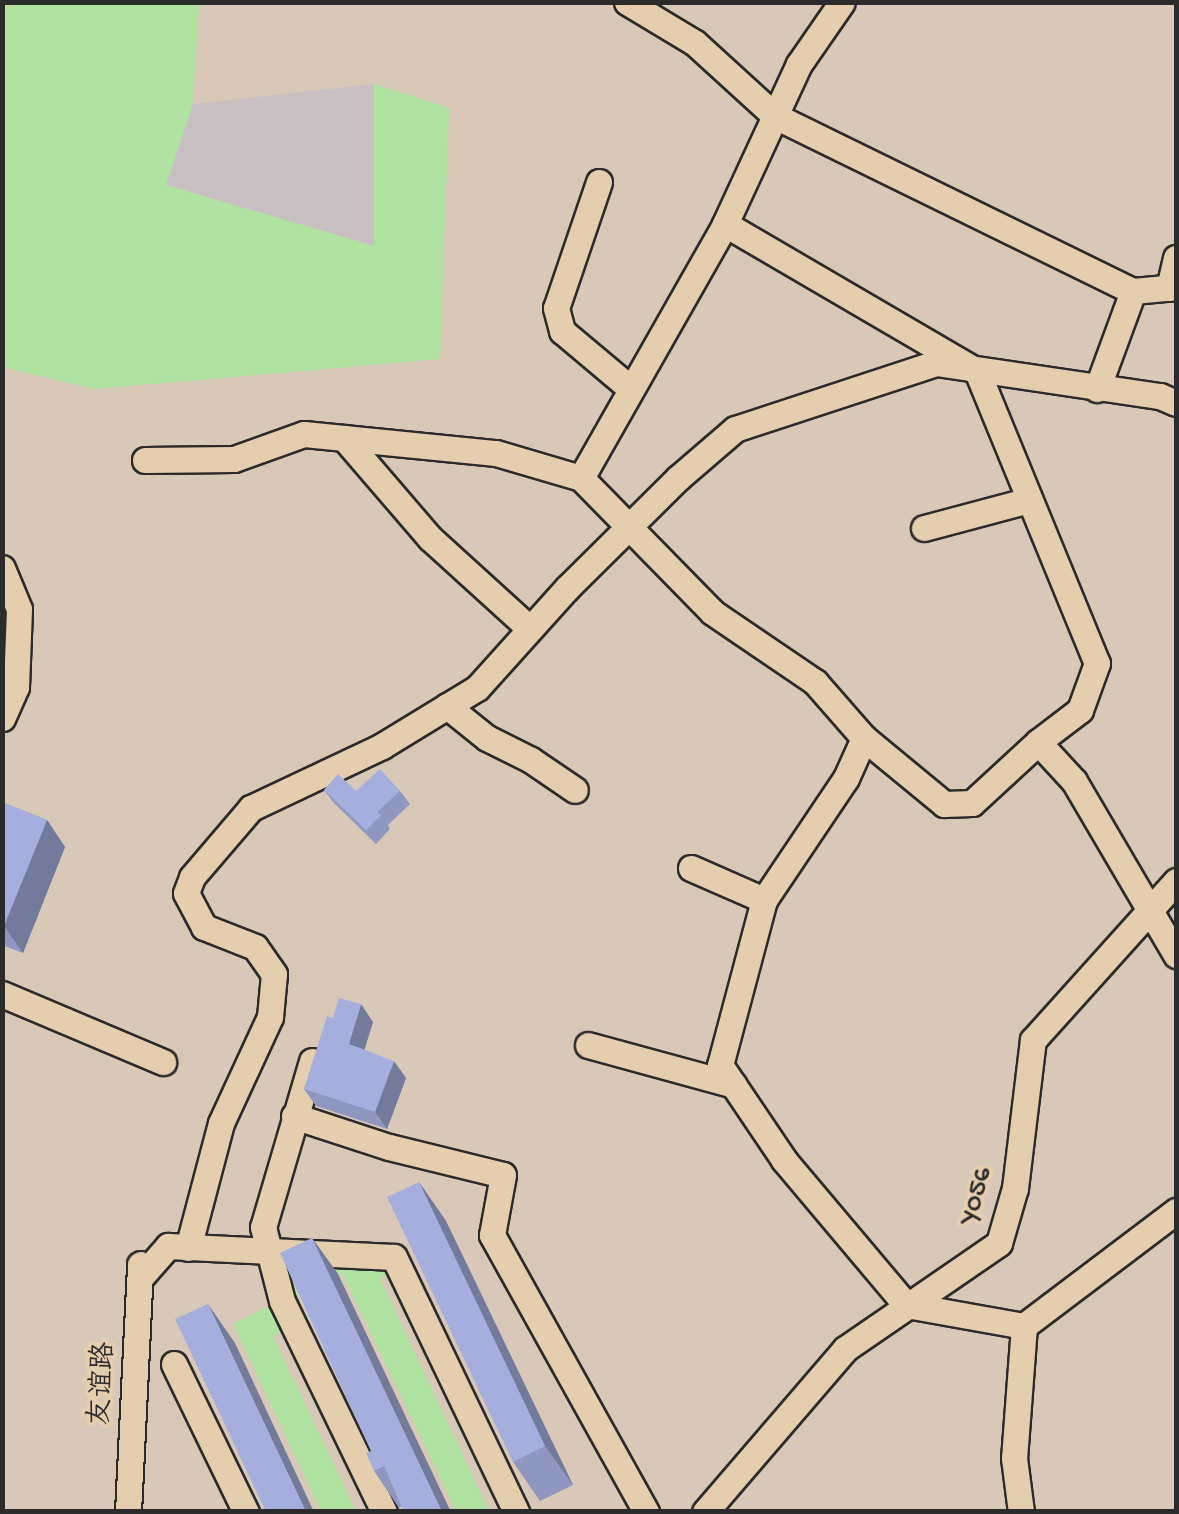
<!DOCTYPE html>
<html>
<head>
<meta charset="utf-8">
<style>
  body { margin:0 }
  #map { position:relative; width:1179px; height:1514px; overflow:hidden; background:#d8c8b8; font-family:"Gochi Hand","LXGW WenKai TC",sans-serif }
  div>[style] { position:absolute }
  .built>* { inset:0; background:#c9c0c3 }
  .green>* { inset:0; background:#b0e2a2 }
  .roads { filter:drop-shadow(2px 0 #2b2b2b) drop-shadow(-2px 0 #2b2b2b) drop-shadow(0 2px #2b2b2b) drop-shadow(0 -2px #2b2b2b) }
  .minor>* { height:25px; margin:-12.5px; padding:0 12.5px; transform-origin:12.5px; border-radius:12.5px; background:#e5ceae }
  .wall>* { inset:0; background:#8f96bf }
  .shaded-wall>* { inset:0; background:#747a9b }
  .building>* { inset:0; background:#a6aede }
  span { translate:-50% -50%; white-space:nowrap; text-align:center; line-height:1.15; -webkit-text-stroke:8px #e5ceae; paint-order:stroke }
  .street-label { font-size:28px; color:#2b2b2b }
  .frame { position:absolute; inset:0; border:5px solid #2b2b2b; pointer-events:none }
</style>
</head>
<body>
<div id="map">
  <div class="built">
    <div style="clip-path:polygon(374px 84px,375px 246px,166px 185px,193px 104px)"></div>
  </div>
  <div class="green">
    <div style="clip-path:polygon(3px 2px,199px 3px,193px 104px,166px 185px,374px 246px,374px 84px,449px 108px,440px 359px,94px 389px,3px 367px)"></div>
    <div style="clip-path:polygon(377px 1265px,393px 1272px,380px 1278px,489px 1511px,456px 1511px,343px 1275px,292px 1298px,281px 1267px)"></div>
    <div style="clip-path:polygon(275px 1303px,286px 1329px,273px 1336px,356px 1511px,321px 1511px,233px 1324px)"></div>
  </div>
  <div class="roads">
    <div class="minor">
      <div style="left:627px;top:2px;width:79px;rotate:31.1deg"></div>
      <div style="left:695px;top:43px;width:108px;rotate:42.4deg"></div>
      <div style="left:775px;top:116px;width:398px;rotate:26.1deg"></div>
      <div style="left:1133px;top:291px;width:43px;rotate:-5.3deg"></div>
      <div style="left:599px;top:182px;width:133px;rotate:108.8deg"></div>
      <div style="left:556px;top:308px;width:24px;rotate:75deg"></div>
      <div style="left:562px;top:331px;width:90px;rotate:40deg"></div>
      <div style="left:725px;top:224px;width:292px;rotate:30.3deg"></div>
      <div style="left:977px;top:371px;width:316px;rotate:67.7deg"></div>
      <div style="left:1097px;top:663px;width:50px;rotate:109.9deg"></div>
      <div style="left:1080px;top:710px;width:53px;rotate:142.7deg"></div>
      <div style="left:1169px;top:288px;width:31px;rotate:-77deg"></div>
      <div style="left:1097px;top:389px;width:104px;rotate:-69.8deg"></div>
      <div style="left:344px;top:438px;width:132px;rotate:49.3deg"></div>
      <div style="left:430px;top:538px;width:135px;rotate:42.3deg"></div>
      <div style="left:145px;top:460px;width:89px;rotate:-0.6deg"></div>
      <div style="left:234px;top:459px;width:74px;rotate:-19.7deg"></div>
      <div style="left:304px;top:434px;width:193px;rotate:5.7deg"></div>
      <div style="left:496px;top:453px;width:89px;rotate:16.4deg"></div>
      <div style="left:581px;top:478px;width:187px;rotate:45.6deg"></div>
      <div style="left:712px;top:612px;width:125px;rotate:34.2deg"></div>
      <div style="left:815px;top:682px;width:74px;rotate:48.8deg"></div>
      <div style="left:864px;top:738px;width:44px;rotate:114.2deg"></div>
      <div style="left:846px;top:778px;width:147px;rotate:123.9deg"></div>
      <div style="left:764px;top:900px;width:171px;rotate:104.9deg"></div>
      <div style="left:720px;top:1065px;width:115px;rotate:56deg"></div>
      <div style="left:784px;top:1160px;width:189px;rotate:49.9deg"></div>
      <div style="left:906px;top:1305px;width:120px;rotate:10.1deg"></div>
      <div style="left:1024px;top:1326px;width:132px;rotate:94.3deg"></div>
      <div style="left:1014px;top:1458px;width:54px;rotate:82.6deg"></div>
      <div style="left:581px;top:478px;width:292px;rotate:-60.4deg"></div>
      <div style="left:725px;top:224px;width:176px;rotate:-65.2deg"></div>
      <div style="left:799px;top:64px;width:75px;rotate:-55.3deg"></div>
      <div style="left:924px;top:528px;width:109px;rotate:-14.9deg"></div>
      <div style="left:2px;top:568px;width:44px;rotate:67.5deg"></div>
      <div style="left:19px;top:609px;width:78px;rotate:92.2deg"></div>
      <div style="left:16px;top:687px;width:34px;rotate:114deg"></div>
      <div style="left:447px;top:706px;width:51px;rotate:38.7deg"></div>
      <div style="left:487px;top:738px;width:49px;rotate:26.6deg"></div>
      <div style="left:531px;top:760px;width:53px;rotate:34.3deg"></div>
      <div style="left:864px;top:738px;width:104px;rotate:39.5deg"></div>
      <div style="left:944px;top:804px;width:28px;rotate:-2deg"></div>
      <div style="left:972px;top:803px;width:90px;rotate:-42.7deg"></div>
      <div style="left:1038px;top:742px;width:53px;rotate:47.3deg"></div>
      <div style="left:1074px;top:781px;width:202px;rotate:59.6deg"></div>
      <div style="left:691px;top:868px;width:80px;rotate:23.7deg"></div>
      <div style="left:2px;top:994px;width:175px;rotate:22.9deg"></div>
      <div style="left:588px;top:1045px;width:151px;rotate:15.3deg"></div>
      <div style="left:312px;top:1061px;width:173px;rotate:106.4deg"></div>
      <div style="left:263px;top:1227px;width:76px;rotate:75.6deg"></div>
      <div style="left:282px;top:1301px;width:234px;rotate:64.2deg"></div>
      <div style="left:294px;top:1116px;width:100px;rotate:18.1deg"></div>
      <div style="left:389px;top:1147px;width:117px;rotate:13.8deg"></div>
      <div style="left:503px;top:1175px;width:61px;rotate:100.4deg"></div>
      <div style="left:492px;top:1235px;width:317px;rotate:60.9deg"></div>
      <div style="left:188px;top:1248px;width:129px;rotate:-75.2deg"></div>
      <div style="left:221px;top:1123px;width:117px;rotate:-65.2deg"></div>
      <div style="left:270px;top:1017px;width:43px;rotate:-84.7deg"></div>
      <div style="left:274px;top:974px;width:33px;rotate:-125deg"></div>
      <div style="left:255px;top:947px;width:55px;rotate:-158.6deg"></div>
      <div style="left:204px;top:927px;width:38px;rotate:-118deg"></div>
      <div style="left:186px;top:893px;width:17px;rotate:-69deg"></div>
      <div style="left:192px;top:877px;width:91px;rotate:-49.5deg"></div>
      <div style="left:251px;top:808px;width:145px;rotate:-25.3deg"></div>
      <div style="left:382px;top:746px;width:111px;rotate:-31.4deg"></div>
      <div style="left:477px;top:688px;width:135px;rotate:-48deg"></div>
      <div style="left:567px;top:588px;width:156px;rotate:-44.7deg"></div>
      <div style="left:678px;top:478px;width:75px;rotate:-40.7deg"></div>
      <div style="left:735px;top:429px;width:212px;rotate:-18.2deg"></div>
      <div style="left:936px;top:363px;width:226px;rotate:8.4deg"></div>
      <div style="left:1160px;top:396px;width:17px;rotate:24deg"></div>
      <div style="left:140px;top:1278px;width:43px;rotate:-48.8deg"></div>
      <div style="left:168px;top:1246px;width:226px;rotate:2.8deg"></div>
      <div style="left:394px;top:1257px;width:283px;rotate:64.4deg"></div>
      <div style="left:1024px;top:1326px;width:191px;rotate:-37.1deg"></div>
      <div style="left:174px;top:1364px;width:165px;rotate:64.1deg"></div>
      <div style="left:128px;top:1512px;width:248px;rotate:-87.2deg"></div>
      <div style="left:705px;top:1512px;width:215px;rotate:-49.3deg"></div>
      <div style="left:845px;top:1349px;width:187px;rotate:-34.5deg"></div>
      <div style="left:999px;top:1243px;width:57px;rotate:-73.8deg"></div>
      <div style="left:1015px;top:1188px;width:149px;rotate:-83.1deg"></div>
      <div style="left:1033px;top:1040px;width:214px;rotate:-48deg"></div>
    </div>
  </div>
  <div class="wall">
    <div style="clip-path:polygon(324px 790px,356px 791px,400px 791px,410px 804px,388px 825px,390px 829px,376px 844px,334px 803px)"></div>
    <div style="clip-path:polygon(2px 802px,47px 820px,65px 847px,23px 953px,2px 945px)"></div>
    <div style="clip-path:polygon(333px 1018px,373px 1022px,364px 1050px,406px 1078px,387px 1129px,316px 1106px,304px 1089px)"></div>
    <div style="clip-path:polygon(419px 1182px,446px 1221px,573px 1485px,540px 1501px,513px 1462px)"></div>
    <div style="clip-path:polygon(312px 1238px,338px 1274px,402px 1506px,399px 1508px,374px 1471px,371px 1451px)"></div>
  </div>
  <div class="shaded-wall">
    <div style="clip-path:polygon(47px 820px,65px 847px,23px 953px,4px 926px)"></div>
    <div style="clip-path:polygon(361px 1004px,373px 1022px,361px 1061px,349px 1044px)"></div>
    <div style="clip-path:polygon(394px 1061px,406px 1078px,387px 1129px,375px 1112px)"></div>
    <div style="clip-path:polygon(419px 1182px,446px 1221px,573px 1485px,545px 1446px)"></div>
    <div style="clip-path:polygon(312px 1238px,338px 1274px,451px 1512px,442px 1512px)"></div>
    <div style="clip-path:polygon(208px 1304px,235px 1343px,314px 1512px,306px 1512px)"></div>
  </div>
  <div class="building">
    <div style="clip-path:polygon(380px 769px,400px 791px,377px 812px,381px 815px,366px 830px,324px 790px,338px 774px,356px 791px)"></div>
    <div style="clip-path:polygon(2px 802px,47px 820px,4px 926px,2px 925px)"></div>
    <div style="clip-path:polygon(339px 998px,361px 1004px,349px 1044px,394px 1061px,375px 1112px,304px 1089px,327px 1016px,333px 1018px)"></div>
    <div style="clip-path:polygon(419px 1182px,545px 1446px,513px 1462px,387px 1197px)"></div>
    <div style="clip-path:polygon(312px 1238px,442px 1512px,404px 1512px,384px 1466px,374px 1471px,366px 1453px,371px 1451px,280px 1253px)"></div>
    <div style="clip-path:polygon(208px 1304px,306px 1512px,266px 1512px,175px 1319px)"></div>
  </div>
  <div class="street-label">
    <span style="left:978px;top:1196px;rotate:-75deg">Y056</span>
    <span style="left:104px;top:1384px;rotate:-87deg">友谊路</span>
  </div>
  <div class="frame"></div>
</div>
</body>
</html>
